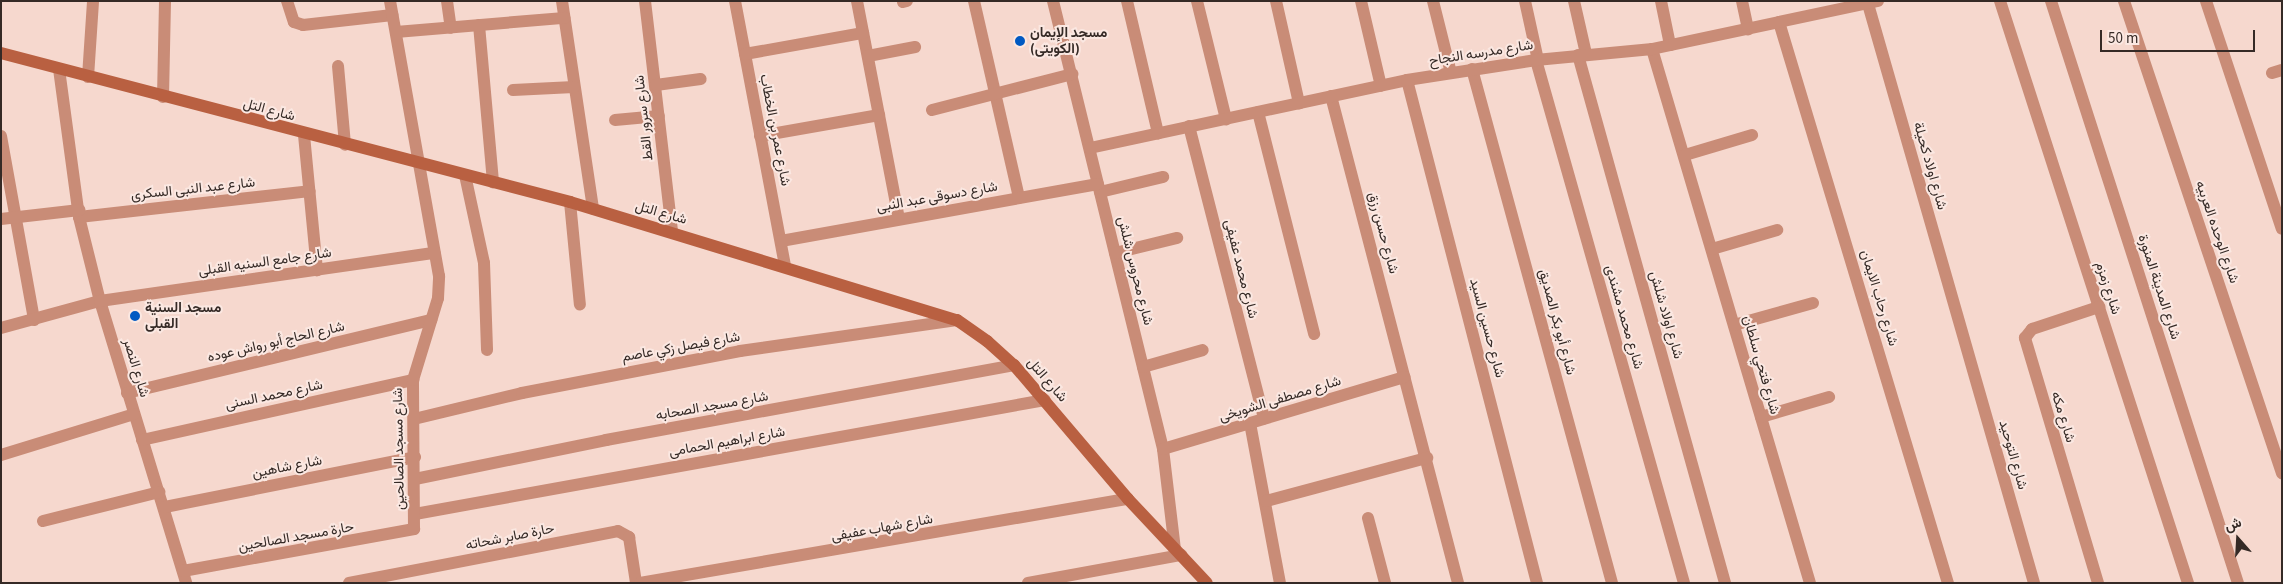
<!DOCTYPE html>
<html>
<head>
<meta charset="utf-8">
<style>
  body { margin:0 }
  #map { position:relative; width:2283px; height:584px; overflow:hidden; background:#f6d8ce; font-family:"Source Sans 3",Vazirmatn,sans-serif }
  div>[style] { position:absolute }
  .street>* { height:12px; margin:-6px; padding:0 6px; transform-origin:6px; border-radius:6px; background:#c98c77 }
  .secondary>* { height:12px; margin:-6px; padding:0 6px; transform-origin:6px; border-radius:6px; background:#b96041 }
  .dots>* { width:14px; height:14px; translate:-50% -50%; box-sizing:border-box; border:2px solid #fbe8e2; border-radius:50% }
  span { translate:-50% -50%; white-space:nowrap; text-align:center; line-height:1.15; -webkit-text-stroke:4px #fbe8e2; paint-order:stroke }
  .poi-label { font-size:14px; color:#352a26; font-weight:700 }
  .left { translate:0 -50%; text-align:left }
  .street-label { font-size:14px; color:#352a26 }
  .frame { position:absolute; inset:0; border:2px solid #352a26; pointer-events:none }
  .north { position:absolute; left:2213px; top:514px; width:50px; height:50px; -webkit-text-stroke:4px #fbe8e2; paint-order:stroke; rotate:341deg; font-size:14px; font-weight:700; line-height:20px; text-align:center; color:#352a26 }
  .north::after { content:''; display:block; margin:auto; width:18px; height:22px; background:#352a26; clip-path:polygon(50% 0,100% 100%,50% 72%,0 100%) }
  .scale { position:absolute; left:2100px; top:30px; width:155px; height:22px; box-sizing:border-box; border:2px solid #352a26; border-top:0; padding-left:6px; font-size:15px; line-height:18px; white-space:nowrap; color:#352a26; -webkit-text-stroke:4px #fbe8e2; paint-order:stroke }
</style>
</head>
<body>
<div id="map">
  <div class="street">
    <div style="left:287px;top:1px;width:22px;rotate:72deg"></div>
    <div style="left:294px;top:22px;width:9px;rotate:18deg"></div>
    <div style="left:303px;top:25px;width:90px;rotate:-6.4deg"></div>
    <div style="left:447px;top:1px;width:27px;rotate:82deg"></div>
    <div style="left:562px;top:1px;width:210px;rotate:81.5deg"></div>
    <div style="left:645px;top:1px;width:233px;rotate:83.3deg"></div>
    <div style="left:735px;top:1px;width:269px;rotate:79.3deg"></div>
    <div style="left:857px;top:1px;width:222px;rotate:79.1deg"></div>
    <div style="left:974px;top:1px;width:202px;rotate:77.1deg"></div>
    <div style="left:1053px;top:1px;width:461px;rotate:76.2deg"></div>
    <div style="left:1163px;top:449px;width:101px;rotate:83.2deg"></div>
    <div style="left:1127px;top:1px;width:136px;rotate:76.8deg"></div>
    <div style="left:1197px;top:1px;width:122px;rotate:76.2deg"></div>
    <div style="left:1276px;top:1px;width:105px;rotate:77.3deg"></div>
    <div style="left:1361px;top:1px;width:87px;rotate:76.8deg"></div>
    <div style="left:1433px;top:1px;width:74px;rotate:76deg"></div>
    <div style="left:1525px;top:1px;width:60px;rotate:77.6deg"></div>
    <div style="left:1574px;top:1px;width:54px;rotate:77.2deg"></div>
    <div style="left:1661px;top:1px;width:45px;rotate:78.4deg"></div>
    <div style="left:1742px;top:1px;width:29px;rotate:78deg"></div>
    <div style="left:2000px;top:1px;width:612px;rotate:72.1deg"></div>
    <div style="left:2051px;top:1px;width:611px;rotate:72.19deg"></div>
    <div style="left:2124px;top:1px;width:498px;rotate:71.5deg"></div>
    <div style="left:2206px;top:1px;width:240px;rotate:71.6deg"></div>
    <div style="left:903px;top:2px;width:4px;rotate:-14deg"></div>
    <div style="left:1868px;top:4px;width:602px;rotate:74deg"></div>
    <div style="left:1779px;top:22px;width:586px;rotate:73.24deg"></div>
    <div style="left:479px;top:25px;width:158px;rotate:84.9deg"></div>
    <div style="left:396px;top:32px;width:169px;rotate:-4.8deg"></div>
    <div style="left:1652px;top:49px;width:557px;rotate:73.52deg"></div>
    <div style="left:745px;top:54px;width:120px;rotate:-10.1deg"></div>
    <div style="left:1578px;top:55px;width:548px;rotate:74.44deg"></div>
    <div style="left:868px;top:56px;width:48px;rotate:-10.8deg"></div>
    <div style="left:1536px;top:60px;width:544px;rotate:74.2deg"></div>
    <div style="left:338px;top:66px;width:79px;rotate:84.9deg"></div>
    <div style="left:59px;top:69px;width:149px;rotate:82.3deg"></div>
    <div style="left:79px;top:217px;width:87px;rotate:76deg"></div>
    <div style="left:100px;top:301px;width:295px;rotate:73deg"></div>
    <div style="left:1472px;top:69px;width:533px;rotate:74.76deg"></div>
    <div style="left:2272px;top:73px;width:10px;rotate:-17deg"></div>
    <div style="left:88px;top:77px;width:76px;rotate:-86.2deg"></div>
    <div style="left:1407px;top:80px;width:520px;rotate:75.51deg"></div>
    <div style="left:656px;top:85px;width:45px;rotate:-7.6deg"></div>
    <div style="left:513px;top:90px;width:61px;rotate:-2.8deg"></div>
    <div style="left:1331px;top:96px;width:503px;rotate:75.38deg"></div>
    <div style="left:163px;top:97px;width:96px;rotate:-88.8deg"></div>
    <div style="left:932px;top:110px;width:145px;rotate:-14.4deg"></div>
    <div style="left:1258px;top:112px;width:229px;rotate:75.8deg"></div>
    <div style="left:615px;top:120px;width:44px;rotate:-5.2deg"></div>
    <div style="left:1189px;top:126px;width:302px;rotate:75.6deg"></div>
    <div style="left:304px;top:135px;width:136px;rotate:84.5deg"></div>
    <div style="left:1px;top:136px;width:187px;rotate:79.8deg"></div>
    <div style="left:760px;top:136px;width:121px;rotate:-10deg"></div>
    <div style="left:1090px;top:148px;width:324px;rotate:-12.1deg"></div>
    <div style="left:1407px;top:80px;width:131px;rotate:-8.8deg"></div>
    <div style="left:1536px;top:60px;width:117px;rotate:-5.4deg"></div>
    <div style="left:1652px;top:49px;width:231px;rotate:-12deg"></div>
    <div style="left:1685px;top:155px;width:70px;rotate:-16.6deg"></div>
    <div style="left:465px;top:175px;width:90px;rotate:77.8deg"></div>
    <div style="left:484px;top:263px;width:87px;rotate:88deg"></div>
    <div style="left:1100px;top:192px;width:65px;rotate:-13.4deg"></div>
    <div style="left:570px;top:202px;width:103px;rotate:84.5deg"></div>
    <div style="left:79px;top:217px;width:232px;rotate:-6.4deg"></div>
    <div style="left:1px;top:219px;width:79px;rotate:-6.6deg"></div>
    <div style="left:781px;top:241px;width:322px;rotate:-10.2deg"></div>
    <div style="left:1712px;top:249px;width:68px;rotate:-16.3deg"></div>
    <div style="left:1115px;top:253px;width:64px;rotate:-13.6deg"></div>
    <div style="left:1734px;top:325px;width:82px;rotate:-15.6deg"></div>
    <div style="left:1px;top:328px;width:103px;rotate:-15.3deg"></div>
    <div style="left:100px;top:301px;width:338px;rotate:-8.2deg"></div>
    <div style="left:1143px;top:367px;width:62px;rotate:-15.8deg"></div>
    <div style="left:127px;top:393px;width:313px;rotate:-13.5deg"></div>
    <div style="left:1761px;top:417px;width:71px;rotate:-16.4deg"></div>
    <div style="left:414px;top:419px;width:111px;rotate:-13.5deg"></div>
    <div style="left:522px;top:393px;width:222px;rotate:-10.9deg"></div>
    <div style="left:740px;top:351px;width:219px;rotate:-8.1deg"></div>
    <div style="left:1250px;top:423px;width:163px;rotate:79.4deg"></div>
    <div style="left:142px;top:440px;width:278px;rotate:-12.5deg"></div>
    <div style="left:1163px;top:449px;width:252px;rotate:-16.6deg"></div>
    <div style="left:1px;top:455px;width:139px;rotate:-17.1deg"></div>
    <div style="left:415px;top:479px;width:195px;rotate:-11.5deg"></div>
    <div style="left:606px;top:440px;width:415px;rotate:-10.4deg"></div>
    <div style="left:1266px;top:501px;width:167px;rotate:-15deg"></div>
    <div style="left:165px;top:507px;width:255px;rotate:-11.3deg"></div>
    <div style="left:415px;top:514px;width:640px;rotate:-10.26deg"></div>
    <div style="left:1368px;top:518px;width:67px;rotate:75.3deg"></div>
    <div style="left:43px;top:521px;width:120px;rotate:-14deg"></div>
    <div style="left:183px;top:571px;width:235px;rotate:-10.3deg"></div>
    <div style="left:414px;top:529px;width:149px;rotate:-90.4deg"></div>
    <div style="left:413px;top:380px;width:86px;rotate:-73deg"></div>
    <div style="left:438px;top:298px;width:22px;rotate:-87deg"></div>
    <div style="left:439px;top:276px;width:279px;rotate:-100.1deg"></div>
    <div style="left:349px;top:583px;width:274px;rotate:-10.9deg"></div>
    <div style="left:618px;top:531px;width:13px;rotate:29deg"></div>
    <div style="left:629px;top:537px;width:47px;rotate:81.3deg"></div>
    <div style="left:640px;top:583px;width:495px;rotate:-9.8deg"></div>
    <div style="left:1028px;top:583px;width:156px;rotate:-10.4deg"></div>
    <div style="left:2098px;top:583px;width:256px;rotate:-106.6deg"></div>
    <div style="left:2025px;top:338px;width:11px;rotate:-52deg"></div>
    <div style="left:2032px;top:329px;width:71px;rotate:-18.2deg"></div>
  </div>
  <div class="secondary">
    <div style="left:1px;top:53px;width:588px;rotate:14.67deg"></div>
    <div style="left:570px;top:202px;width:405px;rotate:17deg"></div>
    <div style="left:957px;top:320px;width:37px;rotate:35deg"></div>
    <div style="left:987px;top:341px;width:36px;rotate:42deg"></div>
    <div style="left:1014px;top:365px;width:176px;rotate:49.6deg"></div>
    <div style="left:1128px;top:499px;width:115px;rotate:46.8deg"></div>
  </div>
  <div class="dots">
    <div style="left:1020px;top:41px;background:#0059c2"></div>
    <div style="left:135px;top:316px;background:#0059c2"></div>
  </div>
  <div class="poi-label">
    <span class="left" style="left:1030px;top:41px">مسجد الإيمان<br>(الكويتى)</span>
    <span class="left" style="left:145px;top:316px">مسجد السنية<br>القبلى</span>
  </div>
  <div class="street-label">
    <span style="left:1481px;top:53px;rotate:-9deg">شارع مدرسه النجاح</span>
    <span style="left:269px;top:110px;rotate:15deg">شارع التل</span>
    <span style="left:644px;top:118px;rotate:-96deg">شارع سرور القط</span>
    <span style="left:775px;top:130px;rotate:79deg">شارع عمر بن الخطاب</span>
    <span style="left:1930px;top:166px;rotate:74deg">شارع اولاد كحيلة</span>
    <span style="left:193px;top:189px;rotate:-6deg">شارع عبد النبى السكرى</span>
    <span style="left:937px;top:197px;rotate:-10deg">شارع دسوقى عبد النبى</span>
    <span style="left:661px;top:213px;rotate:16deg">شارع التل</span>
    <span style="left:2217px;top:232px;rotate:71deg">شارع الوحده العربيه</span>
    <span style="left:1383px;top:233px;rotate:75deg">شارع حسن رزق</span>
    <span style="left:265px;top:262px;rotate:-8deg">شارع جامع السنيه القبلى</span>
    <span style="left:1241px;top:269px;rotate:76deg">شارع محمد عفيفى</span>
    <span style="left:1135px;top:271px;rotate:76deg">شارع محروس شلش</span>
    <span style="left:2159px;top:287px;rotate:72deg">شارع المدينة المنورة</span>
    <span style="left:2108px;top:288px;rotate:72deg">شارع زمزم</span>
    <span style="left:1879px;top:298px;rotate:73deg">شارع رحاب الايمان</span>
    <span style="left:1666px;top:315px;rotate:74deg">شارع اولاد شلش</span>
    <span style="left:1624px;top:317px;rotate:74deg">شارع محمد مشندى</span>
    <span style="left:1557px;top:322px;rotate:75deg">شارع أبو بكر الصديق</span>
    <span style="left:1487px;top:328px;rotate:75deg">شارع حسين السيد</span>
    <span style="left:276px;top:342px;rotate:-13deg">شارع الحاج أبو رواش عوده</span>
    <span style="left:681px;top:347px;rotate:-10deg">شارع فيصل زكي عاصم</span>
    <span style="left:1761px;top:365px;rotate:74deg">شارع فتحي سلطان</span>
    <span style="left:136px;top:368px;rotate:73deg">شارع النصر</span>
    <span style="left:1047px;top:380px;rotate:49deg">شارع التل</span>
    <span style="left:274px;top:395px;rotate:-12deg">شارع محمد السنى</span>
    <span style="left:1280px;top:399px;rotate:-17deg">شارع مصطفى الشويخى</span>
    <span style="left:712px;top:406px;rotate:-10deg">شارع مسجد الصحابه</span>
    <span style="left:2063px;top:417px;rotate:73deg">شارع مكه</span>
    <span style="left:727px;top:442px;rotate:-10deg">شارع ابراهيم الحمامى</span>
    <span style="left:399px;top:449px;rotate:-91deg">شارع مسجد الصالحين</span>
    <span style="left:2013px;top:455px;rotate:74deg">شارع التوحيد</span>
    <span style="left:287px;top:467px;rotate:-11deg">شارع شاهين</span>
    <span style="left:882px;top:528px;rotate:-10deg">شارع شهاب عفيفى</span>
    <span style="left:296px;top:537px;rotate:-10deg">حارة مسجد الصالحين</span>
    <span style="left:510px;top:537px;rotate:-11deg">حارة صابر شحاته</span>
  </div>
  <div class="frame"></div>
  <div class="north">ش</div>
  <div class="scale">50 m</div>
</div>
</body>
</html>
